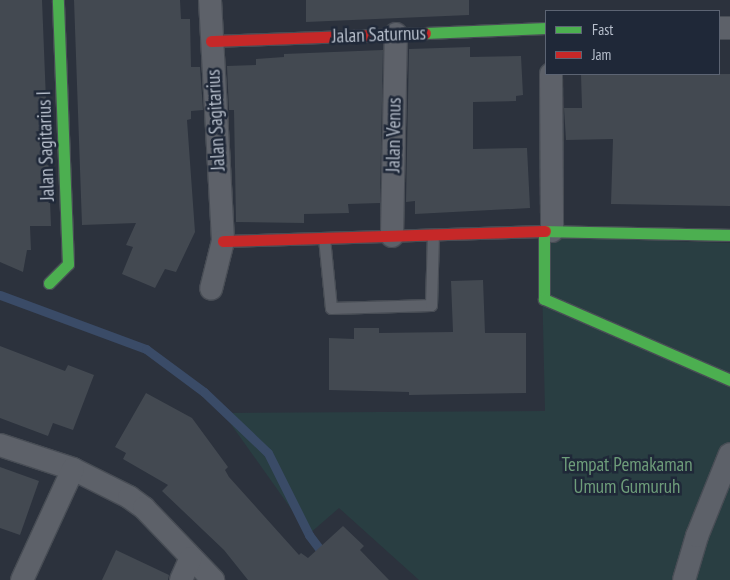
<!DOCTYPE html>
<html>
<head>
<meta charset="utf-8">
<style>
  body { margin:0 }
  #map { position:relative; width:730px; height:580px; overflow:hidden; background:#2c323d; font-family:"PT Sans Narrow",sans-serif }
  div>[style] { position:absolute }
  .green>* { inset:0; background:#293e42 }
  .stream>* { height:9px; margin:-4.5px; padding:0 4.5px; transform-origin:4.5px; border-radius:4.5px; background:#3a4b67 }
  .building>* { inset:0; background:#434951 }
  .roads { filter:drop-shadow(1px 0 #484d55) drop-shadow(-1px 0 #484d55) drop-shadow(0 1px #484d55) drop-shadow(0 -1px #484d55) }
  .lane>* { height:11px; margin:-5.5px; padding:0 5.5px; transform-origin:5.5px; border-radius:5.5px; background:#5d6169 }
  .street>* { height:22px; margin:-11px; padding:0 11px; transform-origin:11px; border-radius:11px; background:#5d6169 }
  .fast>* { height:11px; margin:-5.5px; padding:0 5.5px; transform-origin:5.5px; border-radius:5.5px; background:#4caf50 }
  .jam>* { height:11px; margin:-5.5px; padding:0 5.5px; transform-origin:5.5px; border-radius:5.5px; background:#c62828 }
  span { translate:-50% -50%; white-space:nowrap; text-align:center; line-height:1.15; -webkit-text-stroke:5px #1f2838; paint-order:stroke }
  .street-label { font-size:19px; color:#b7bfcc }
  .park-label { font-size:19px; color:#6e9d7a }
  .legend { position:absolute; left:545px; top:10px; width:175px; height:65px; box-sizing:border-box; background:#1f2838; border:1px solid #5c6473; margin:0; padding:6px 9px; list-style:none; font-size:15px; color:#b7bfcc }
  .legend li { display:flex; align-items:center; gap:10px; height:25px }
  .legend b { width:25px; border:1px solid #5c6473 }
</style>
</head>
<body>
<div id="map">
  <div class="green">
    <div style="clip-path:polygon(541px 237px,730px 243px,730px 580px,419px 580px,339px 508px,309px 534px,223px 413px,545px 411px)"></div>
  </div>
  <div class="stream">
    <div style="left:0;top:295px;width:156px;rotate:20.3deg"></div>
    <div style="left:146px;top:349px;width:72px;rotate:36.6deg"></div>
    <div style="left:204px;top:392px;width:88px;rotate:43.6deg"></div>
    <div style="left:268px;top:453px;width:92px;rotate:63.4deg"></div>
    <div style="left:309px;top:535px;width:26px;rotate:53deg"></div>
  </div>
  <div class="building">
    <div style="clip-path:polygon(0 0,42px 0,51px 226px,30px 226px,31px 250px,27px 250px,23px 272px,0 262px)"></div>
    <div style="clip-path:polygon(74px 0,180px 0,181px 19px,190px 19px,191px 67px,200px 67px,203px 110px,191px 111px,191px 119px,187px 120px,195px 232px,176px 272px,165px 269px,155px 288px,122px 274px,133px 247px,126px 245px,136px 223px,82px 225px)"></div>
    <div style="clip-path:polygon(306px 0,469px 0,469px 15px,306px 22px)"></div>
    <div style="clip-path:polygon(470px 47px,470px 57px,521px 56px,523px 95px,516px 96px,516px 101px,473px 102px,473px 149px,527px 148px,530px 208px,415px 214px,415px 201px,406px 202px,409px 49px)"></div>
    <div style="clip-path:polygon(383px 50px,380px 203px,348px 204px,349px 213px,304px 214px,304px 223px,236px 222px,234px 110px,229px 110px,227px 66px,256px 65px,256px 59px,284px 57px,284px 54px)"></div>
    <div style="clip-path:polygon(581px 74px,730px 74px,730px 206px,611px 204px,613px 139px,566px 140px,564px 108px,582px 108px)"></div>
    <div style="clip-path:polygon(483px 280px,485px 333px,526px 333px,526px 393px,409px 395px,409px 392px,329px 390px,329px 338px,354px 339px,354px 328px,379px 328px,379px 333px,453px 332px,451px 281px)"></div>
    <div style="clip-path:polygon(0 346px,65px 371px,68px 365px,94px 375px,73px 430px,53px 423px,48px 436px,0 418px)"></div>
    <div style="clip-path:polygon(146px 393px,192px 418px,228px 467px,225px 470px,229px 477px,299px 555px,301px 553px,308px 558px,343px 526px,364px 546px,360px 550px,389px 580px,248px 580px,224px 550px,162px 491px,168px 485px,123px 459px,126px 453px,115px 447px)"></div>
    <div style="clip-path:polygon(0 467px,39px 481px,20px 535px,0 528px)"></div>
    <div style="clip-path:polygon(116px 550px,169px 575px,168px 580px,102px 580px)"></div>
  </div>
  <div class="roads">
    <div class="lane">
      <div style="left:324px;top:238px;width:70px;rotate:84.3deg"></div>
      <div style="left:331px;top:308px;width:100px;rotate:-1.7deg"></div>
      <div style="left:431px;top:305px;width:70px;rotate:-88.4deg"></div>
    </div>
    <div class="street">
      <div style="left:210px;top:0;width:241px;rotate:86.9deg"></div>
      <div style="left:223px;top:241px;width:49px;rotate:104deg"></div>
      <div style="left:719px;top:28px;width:11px"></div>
      <div style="left:551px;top:74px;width:157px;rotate:89.6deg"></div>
      <div style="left:392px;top:236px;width:202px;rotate:-88.9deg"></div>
      <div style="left:0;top:445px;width:77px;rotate:18.2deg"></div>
      <div style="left:73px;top:469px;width:63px;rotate:26.6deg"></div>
      <div style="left:129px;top:497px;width:19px;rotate:36deg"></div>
      <div style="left:144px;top:508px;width:100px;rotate:46.2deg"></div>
      <div style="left:22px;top:580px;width:122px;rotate:-65.3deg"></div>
      <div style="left:181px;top:580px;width:24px;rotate:-66deg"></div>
      <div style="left:684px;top:580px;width:46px;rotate:-73.5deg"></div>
      <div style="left:697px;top:536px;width:88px;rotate:-68.1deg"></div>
    </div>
    <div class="fast">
      <div style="left:425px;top:33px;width:121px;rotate:-2.4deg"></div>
      <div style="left:545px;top:231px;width:185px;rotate:1.2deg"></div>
      <div style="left:544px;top:232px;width:67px;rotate:90deg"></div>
      <div style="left:544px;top:299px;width:203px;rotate:23.5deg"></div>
      <div style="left:49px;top:283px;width:27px;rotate:-45deg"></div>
      <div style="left:68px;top:264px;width:264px;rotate:-92.2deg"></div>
    </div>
    <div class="jam">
      <div style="left:211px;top:41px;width:214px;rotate:-2.1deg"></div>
      <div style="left:223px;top:241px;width:322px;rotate:-1.8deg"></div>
    </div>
  </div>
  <div class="street-label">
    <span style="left:379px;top:35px;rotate:-2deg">Jalan Saturnus</span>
    <span style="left:216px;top:120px;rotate:-93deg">Jalan Sagitarius</span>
    <span style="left:394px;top:135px;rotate:-89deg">Jalan Venus</span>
    <span style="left:46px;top:146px;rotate:-92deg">Jalan Sagitarius I</span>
  </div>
  <div class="park-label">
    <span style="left:627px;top:476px">Tempat Pemakaman<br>Umum Gumuruh</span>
  </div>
  <ul class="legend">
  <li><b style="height:6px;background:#4caf50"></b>Fast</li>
  <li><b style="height:6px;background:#c62828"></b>Jam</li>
  </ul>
</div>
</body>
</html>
